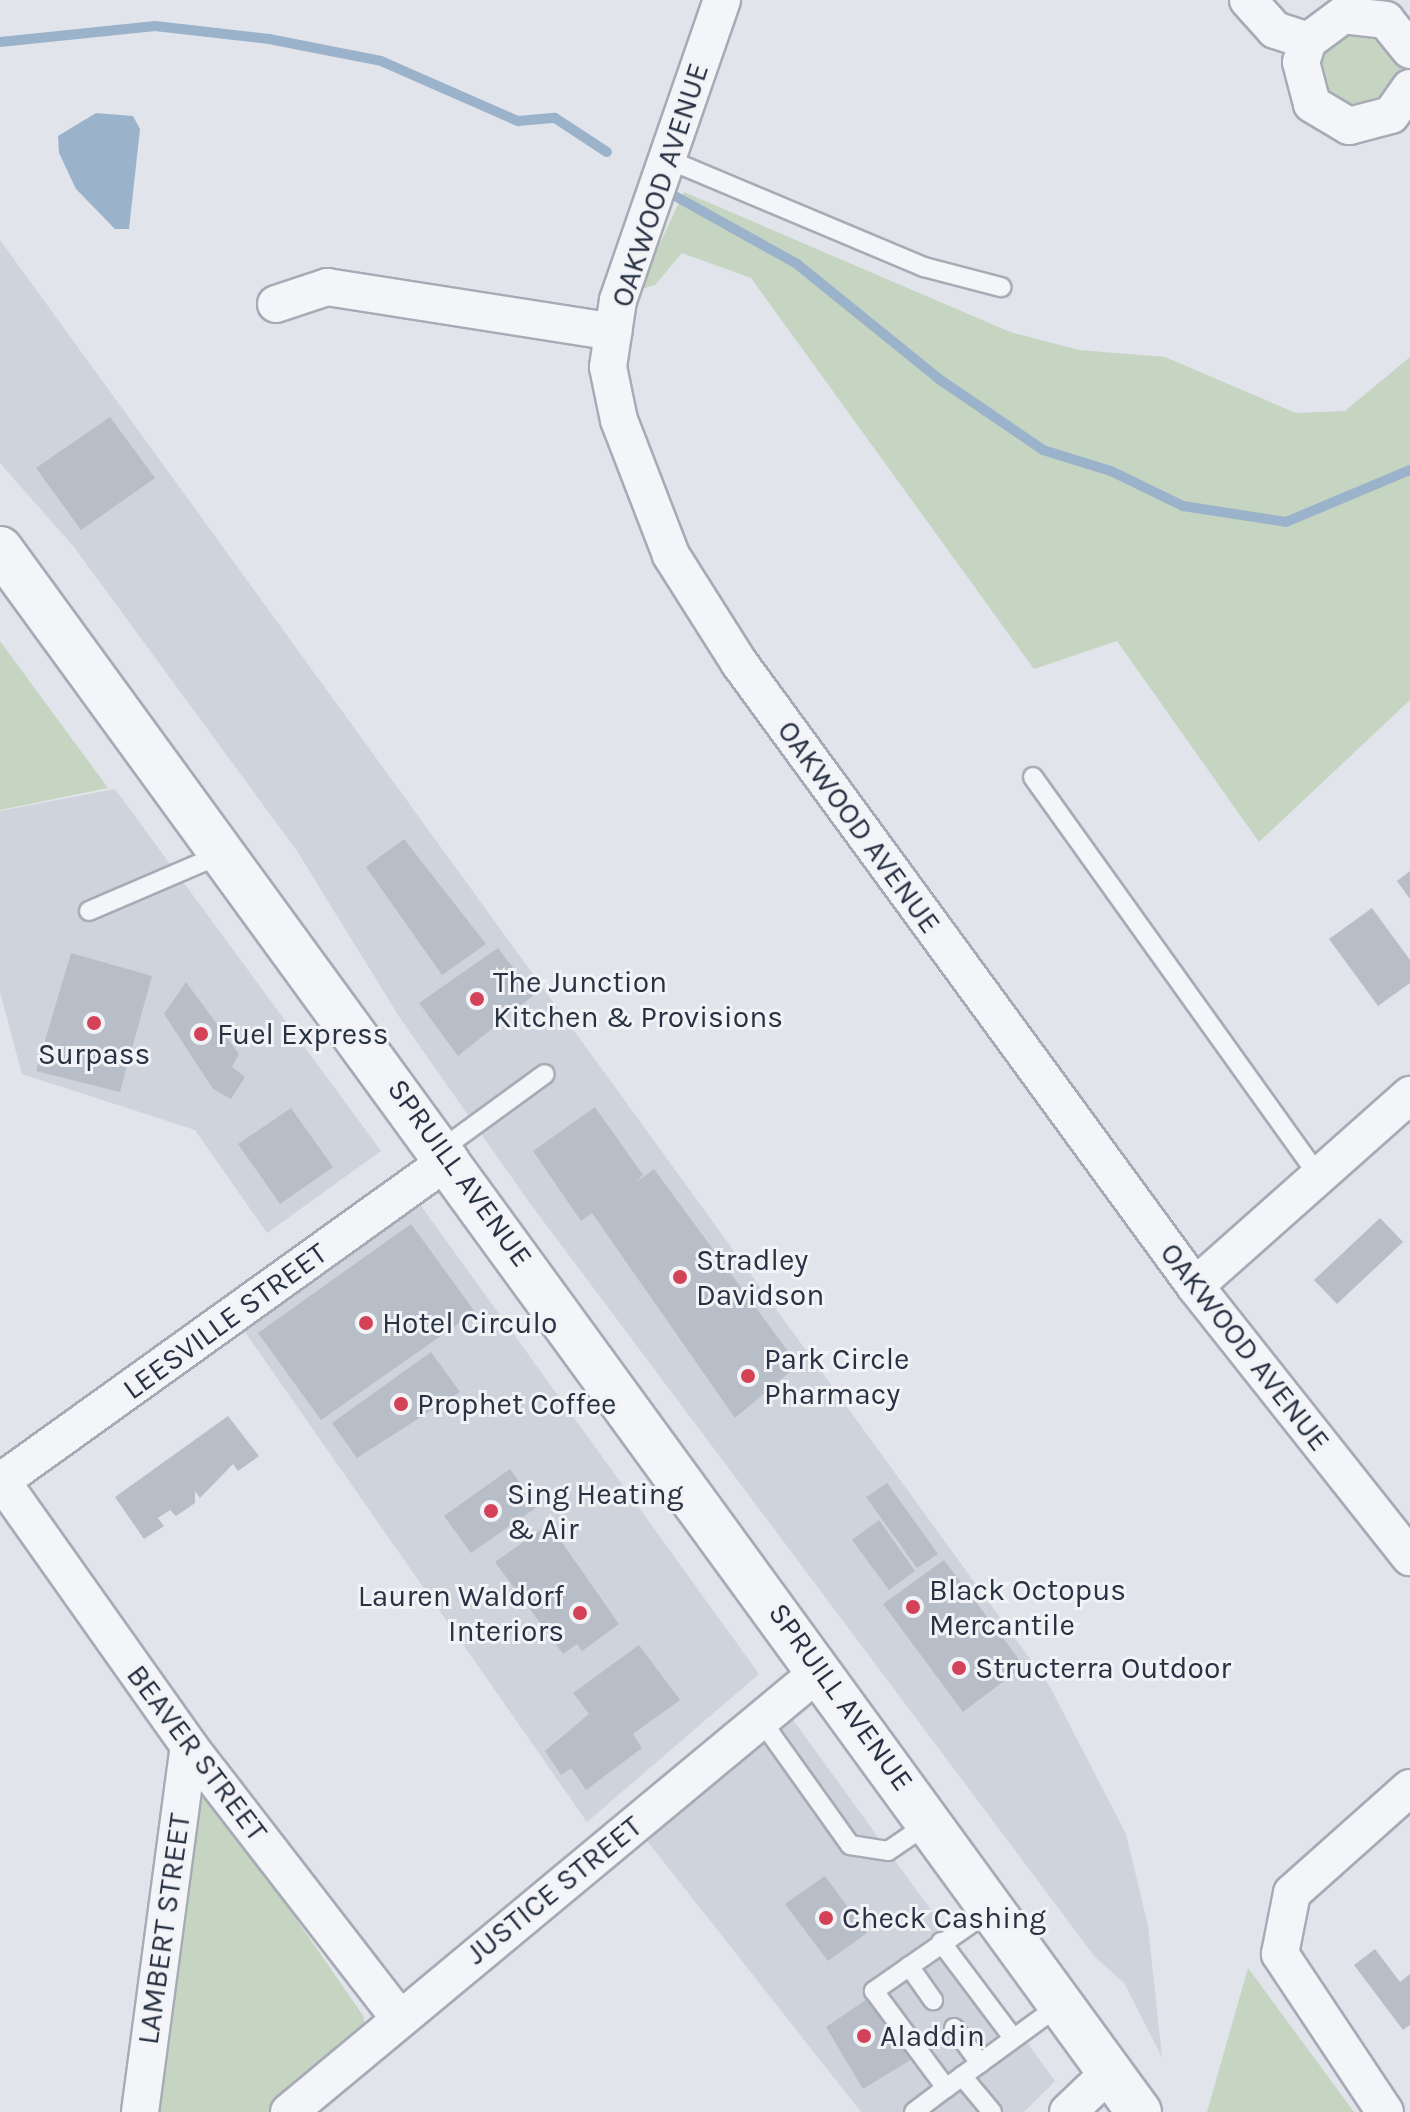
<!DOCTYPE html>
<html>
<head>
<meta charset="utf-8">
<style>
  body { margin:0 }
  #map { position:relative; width:1410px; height:2112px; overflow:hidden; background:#e1e4ea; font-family:Karla,sans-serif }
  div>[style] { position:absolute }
  .built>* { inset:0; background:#cfd3dc }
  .green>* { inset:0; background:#c6d4c2 }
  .round { border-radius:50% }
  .water>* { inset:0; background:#9bb2cb }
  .stream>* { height:10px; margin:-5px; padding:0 5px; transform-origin:5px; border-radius:5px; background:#9bb2cb }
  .building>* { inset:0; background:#b8bec8 }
  .roads { filter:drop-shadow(2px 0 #a6abb5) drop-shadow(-2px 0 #a6abb5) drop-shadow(0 2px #a6abb5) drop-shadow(0 -2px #a6abb5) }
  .service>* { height:18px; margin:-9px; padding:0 9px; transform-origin:9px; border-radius:9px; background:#f4f5f8 }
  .minor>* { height:36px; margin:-18px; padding:0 18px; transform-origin:18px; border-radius:18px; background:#f4f5f8 }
  .tertiary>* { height:44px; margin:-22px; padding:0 22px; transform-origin:22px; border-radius:22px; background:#f4f5f8 }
  .dots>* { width:22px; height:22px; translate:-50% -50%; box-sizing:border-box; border:4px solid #f1f3f7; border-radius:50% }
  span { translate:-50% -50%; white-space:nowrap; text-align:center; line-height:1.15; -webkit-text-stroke:6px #f1f3f7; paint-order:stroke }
  .street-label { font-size:30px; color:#293243 }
  .poi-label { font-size:30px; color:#293243 }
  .left { translate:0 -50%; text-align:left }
  .right { translate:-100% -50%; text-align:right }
</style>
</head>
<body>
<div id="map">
  <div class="built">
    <div style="clip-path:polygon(0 240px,1049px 1685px,1126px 1834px,1148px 1926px,1162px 2057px,1124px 1983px,1095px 1957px,529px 1202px,400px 1018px,297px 851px,74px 547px,0 463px)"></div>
    <div style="clip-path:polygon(115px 789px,381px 1151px,267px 1233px,195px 1130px,22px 1074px,0 992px,0 811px)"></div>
    <div style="clip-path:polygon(419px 1203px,759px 1674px,587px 1822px,243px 1329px)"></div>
    <div style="clip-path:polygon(788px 1713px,1055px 2081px,1024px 2112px,861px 2112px,644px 1837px)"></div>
  </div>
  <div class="green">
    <div class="round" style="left:1317px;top:27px;width:84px;height:84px"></div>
    <div style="clip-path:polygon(684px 192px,1010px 332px,1079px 350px,1165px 357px,1296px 413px,1345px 411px,1410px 357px,1410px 700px,1259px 842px,1117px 641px,1034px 669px,751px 278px,682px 253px,655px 285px,638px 290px)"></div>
    <div style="clip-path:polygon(0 641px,108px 788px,0 810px)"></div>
    <div style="clip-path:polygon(199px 1779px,364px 2017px,364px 2029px,276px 2112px,148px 2112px)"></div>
    <div style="clip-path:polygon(1248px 1968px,1354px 2112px,1207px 2112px)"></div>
  </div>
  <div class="water">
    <div style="clip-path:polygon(96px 113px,133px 116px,140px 129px,129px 229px,115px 229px,76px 189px,59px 153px,58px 136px)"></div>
  </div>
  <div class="stream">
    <div style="left:0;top:42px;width:156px;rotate:-5.9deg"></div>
    <div style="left:155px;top:26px;width:115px;rotate:6.5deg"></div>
    <div style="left:269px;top:39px;width:114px;rotate:11.1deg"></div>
    <div style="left:381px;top:61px;width:150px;rotate:23.7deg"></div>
    <div style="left:518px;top:121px;width:37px;rotate:-5deg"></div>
    <div style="left:555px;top:118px;width:62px;rotate:33.2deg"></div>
    <div style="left:675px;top:196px;width:140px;rotate:29.1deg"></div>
    <div style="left:797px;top:264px;width:183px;rotate:39deg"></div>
    <div style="left:939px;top:379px;width:126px;rotate:34.3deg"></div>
    <div style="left:1043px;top:450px;width:71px;rotate:17.2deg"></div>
    <div style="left:1111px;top:471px;width:80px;rotate:25.9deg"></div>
    <div style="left:1183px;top:506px;width:104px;rotate:8.8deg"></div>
    <div style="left:1286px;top:522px;width:134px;rotate:-22.8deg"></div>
  </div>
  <div class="building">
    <div style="clip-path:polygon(110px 417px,155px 478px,81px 530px,36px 468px)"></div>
    <div style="clip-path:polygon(404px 839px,486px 944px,442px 975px,366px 867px)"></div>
    <div style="clip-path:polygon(1410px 871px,1410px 899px,1397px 881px)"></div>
    <div style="clip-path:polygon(1372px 908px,1410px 960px,1410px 983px,1378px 1006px,1329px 939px)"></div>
    <div style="clip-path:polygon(498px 948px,534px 995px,458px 1056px,419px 1003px)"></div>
    <div style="clip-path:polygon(71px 953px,152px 976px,120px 1092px,36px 1071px)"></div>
    <div style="clip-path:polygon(186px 982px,239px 1054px,232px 1067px,245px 1077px,231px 1099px,213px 1089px,164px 1014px)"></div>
    <div style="clip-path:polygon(595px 1107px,643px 1175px,635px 1183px,654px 1169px,798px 1365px,735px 1418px,592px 1213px,581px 1221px,533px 1151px)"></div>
    <div style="clip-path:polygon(291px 1108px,333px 1167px,280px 1204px,238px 1144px)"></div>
    <div style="clip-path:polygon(1380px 1218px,1403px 1242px,1337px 1304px,1314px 1280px)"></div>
    <div style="clip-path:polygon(411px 1224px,475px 1312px,321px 1420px,258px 1333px)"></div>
    <div style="clip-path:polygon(431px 1352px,460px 1392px,357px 1458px,332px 1423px)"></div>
    <div style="clip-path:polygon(228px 1416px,259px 1456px,238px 1471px,233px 1464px,200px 1498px,195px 1491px,195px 1503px,176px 1516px,170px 1510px,158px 1518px,164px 1526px,144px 1539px,115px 1497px)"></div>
    <div style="clip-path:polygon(510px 1469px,537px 1507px,471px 1553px,444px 1516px)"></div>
    <div style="clip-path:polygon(887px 1483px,938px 1554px,917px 1568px,866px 1497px)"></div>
    <div style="clip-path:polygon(879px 1520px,915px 1571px,889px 1590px,852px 1540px)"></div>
    <div style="clip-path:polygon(549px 1524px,619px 1624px,582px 1651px,577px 1644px,563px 1654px,495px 1562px)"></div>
    <div style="clip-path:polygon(944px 1560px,1024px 1666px,963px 1712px,883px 1604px)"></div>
    <div style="clip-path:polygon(639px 1645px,680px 1700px,633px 1734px,642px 1748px,586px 1790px,571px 1768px,561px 1775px,545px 1751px,589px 1714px,573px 1693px)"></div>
    <div style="clip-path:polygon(825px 1876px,867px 1933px,828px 1961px,785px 1904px)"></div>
    <div style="clip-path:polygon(1375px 1949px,1400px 1982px,1410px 1974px,1410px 2025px,1403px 2030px,1354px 1965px)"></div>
    <div style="clip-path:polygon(867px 1999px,912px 2059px,863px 2089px,826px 2027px)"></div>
  </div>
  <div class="roads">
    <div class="service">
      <div style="left:667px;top:159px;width:279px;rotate:22.8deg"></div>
      <div style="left:924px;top:267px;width:80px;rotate:14.6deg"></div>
      <div style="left:1033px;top:777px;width:493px;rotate:54.4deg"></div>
      <div style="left:89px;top:911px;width:145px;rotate:-23.2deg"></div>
      <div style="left:442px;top:1149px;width:127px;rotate:-36.1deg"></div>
      <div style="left:761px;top:1720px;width:153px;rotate:54.5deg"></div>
      <div style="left:850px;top:1845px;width:38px;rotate:9deg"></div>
      <div style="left:888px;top:1851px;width:50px;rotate:-34.3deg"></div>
      <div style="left:992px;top:1909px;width:144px;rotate:145.2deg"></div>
      <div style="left:874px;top:1991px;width:121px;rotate:53.4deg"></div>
      <div style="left:946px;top:2088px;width:142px;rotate:-36.1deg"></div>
      <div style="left:941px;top:1942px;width:120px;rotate:53.1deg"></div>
      <div style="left:909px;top:1966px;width:42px;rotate:54.8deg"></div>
      <div style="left:954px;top:2028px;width:44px;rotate:53.4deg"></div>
      <div style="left:962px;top:2076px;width:47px;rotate:50.2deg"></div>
      <div style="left:914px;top:2112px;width:40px;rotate:-37deg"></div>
    </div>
    <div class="minor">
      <div style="left:722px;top:0;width:318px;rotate:109.1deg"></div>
      <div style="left:618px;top:300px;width:68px;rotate:98.5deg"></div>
      <div style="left:608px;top:367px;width:54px;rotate:78.3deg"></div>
      <div style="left:619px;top:420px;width:145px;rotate:68.9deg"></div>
      <div style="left:671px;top:555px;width:129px;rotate:57.7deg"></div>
      <div style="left:740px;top:664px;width:771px;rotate:53.81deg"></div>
      <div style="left:1195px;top:1286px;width:346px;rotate:51.6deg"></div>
      <div style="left:1248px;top:0;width:40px;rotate:48deg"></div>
      <div style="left:1275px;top:30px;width:35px;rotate:18deg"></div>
      <div style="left:1410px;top:50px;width:38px;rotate:-129deg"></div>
      <div style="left:1386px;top:20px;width:43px;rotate:-173.4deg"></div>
      <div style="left:1343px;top:15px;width:44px;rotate:143.4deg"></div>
      <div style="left:1308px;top:41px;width:22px;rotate:108deg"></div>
      <div style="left:1301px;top:62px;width:43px;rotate:75.3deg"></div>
      <div style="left:1312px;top:104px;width:43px;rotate:30.7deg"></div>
      <div style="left:1349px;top:126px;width:43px;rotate:-14.7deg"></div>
      <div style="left:1391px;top:115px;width:33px;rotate:-55deg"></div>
      <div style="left:276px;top:304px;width:54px;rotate:-18.4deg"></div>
      <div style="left:327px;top:287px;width:290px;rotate:8.9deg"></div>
      <div style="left:1195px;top:1286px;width:288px;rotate:-41.6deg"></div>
      <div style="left:0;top:1482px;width:554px;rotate:-35.67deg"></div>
      <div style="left:3px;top:1483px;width:322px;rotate:54.7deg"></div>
      <div style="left:189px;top:1746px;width:344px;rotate:52.3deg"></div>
      <div style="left:140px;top:2112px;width:369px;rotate:-82.4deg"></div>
      <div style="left:289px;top:2112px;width:692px;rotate:-39.72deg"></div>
      <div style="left:1068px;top:2112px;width:58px;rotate:-43.6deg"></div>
      <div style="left:1385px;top:2112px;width:190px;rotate:-123.6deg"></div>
      <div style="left:1280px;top:1954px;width:62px;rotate:-78.9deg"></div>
      <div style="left:1292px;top:1893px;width:158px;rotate:-41.7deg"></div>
    </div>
    <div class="tertiary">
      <div style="left:0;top:549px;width:1934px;rotate:53.92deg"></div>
    </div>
  </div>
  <div class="dots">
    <div style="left:477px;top:999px;background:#d34257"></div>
    <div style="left:94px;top:1023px;background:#d34257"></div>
    <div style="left:201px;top:1034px;background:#d34257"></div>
    <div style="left:680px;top:1277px;background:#d34257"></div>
    <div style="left:366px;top:1323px;background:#d34257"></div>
    <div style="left:748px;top:1376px;background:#d34257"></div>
    <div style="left:401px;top:1404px;background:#d34257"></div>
    <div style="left:491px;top:1511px;background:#d34257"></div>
    <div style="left:913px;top:1607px;background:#d34257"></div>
    <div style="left:580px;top:1613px;background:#d34257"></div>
    <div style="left:959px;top:1668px;background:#d34257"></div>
    <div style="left:826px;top:1918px;background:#d34257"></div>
    <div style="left:864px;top:2036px;background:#d34257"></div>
  </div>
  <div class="street-label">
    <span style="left:660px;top:185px;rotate:-72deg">OAKWOOD AVENUE</span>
    <span style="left:859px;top:827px;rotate:54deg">OAKWOOD AVENUE</span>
    <span style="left:460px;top:1173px;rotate:54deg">SPRUILL AVENUE</span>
    <span style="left:225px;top:1321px;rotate:-36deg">LEESVILLE STREET</span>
    <span style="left:1245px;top:1347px;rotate:52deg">OAKWOOD AVENUE</span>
    <span style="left:841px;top:1697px;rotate:54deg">SPRUILL AVENUE</span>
    <span style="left:197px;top:1753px;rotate:53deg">BEAVER STREET</span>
    <span style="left:554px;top:1890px;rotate:-39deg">JUSTICE STREET</span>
    <span style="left:164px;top:1929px;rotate:-82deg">LAMBERT STREET</span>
  </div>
  <div class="poi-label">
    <span class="left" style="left:493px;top:999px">The Junction<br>Kitchen &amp; Provisions</span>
    <span class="left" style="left:217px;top:1034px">Fuel Express</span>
    <span style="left:94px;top:1054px">Surpass</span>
    <span class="left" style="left:696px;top:1277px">Stradley<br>Davidson</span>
    <span class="left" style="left:382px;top:1323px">Hotel Circulo</span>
    <span class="left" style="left:764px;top:1376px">Park Circle<br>Pharmacy</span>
    <span class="left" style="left:417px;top:1404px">Prophet Coffee</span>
    <span class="left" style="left:507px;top:1511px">Sing Heating<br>&amp; Air</span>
    <span class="left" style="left:929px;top:1607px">Black Octopus<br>Mercantile</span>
    <span class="right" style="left:564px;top:1613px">Lauren Waldorf<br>Interiors</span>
    <span class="left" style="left:975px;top:1668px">Structerra Outdoor</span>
    <span class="left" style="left:842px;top:1918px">Check Cashing</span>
    <span class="left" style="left:880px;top:2036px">Aladdin</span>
  </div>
</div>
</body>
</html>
